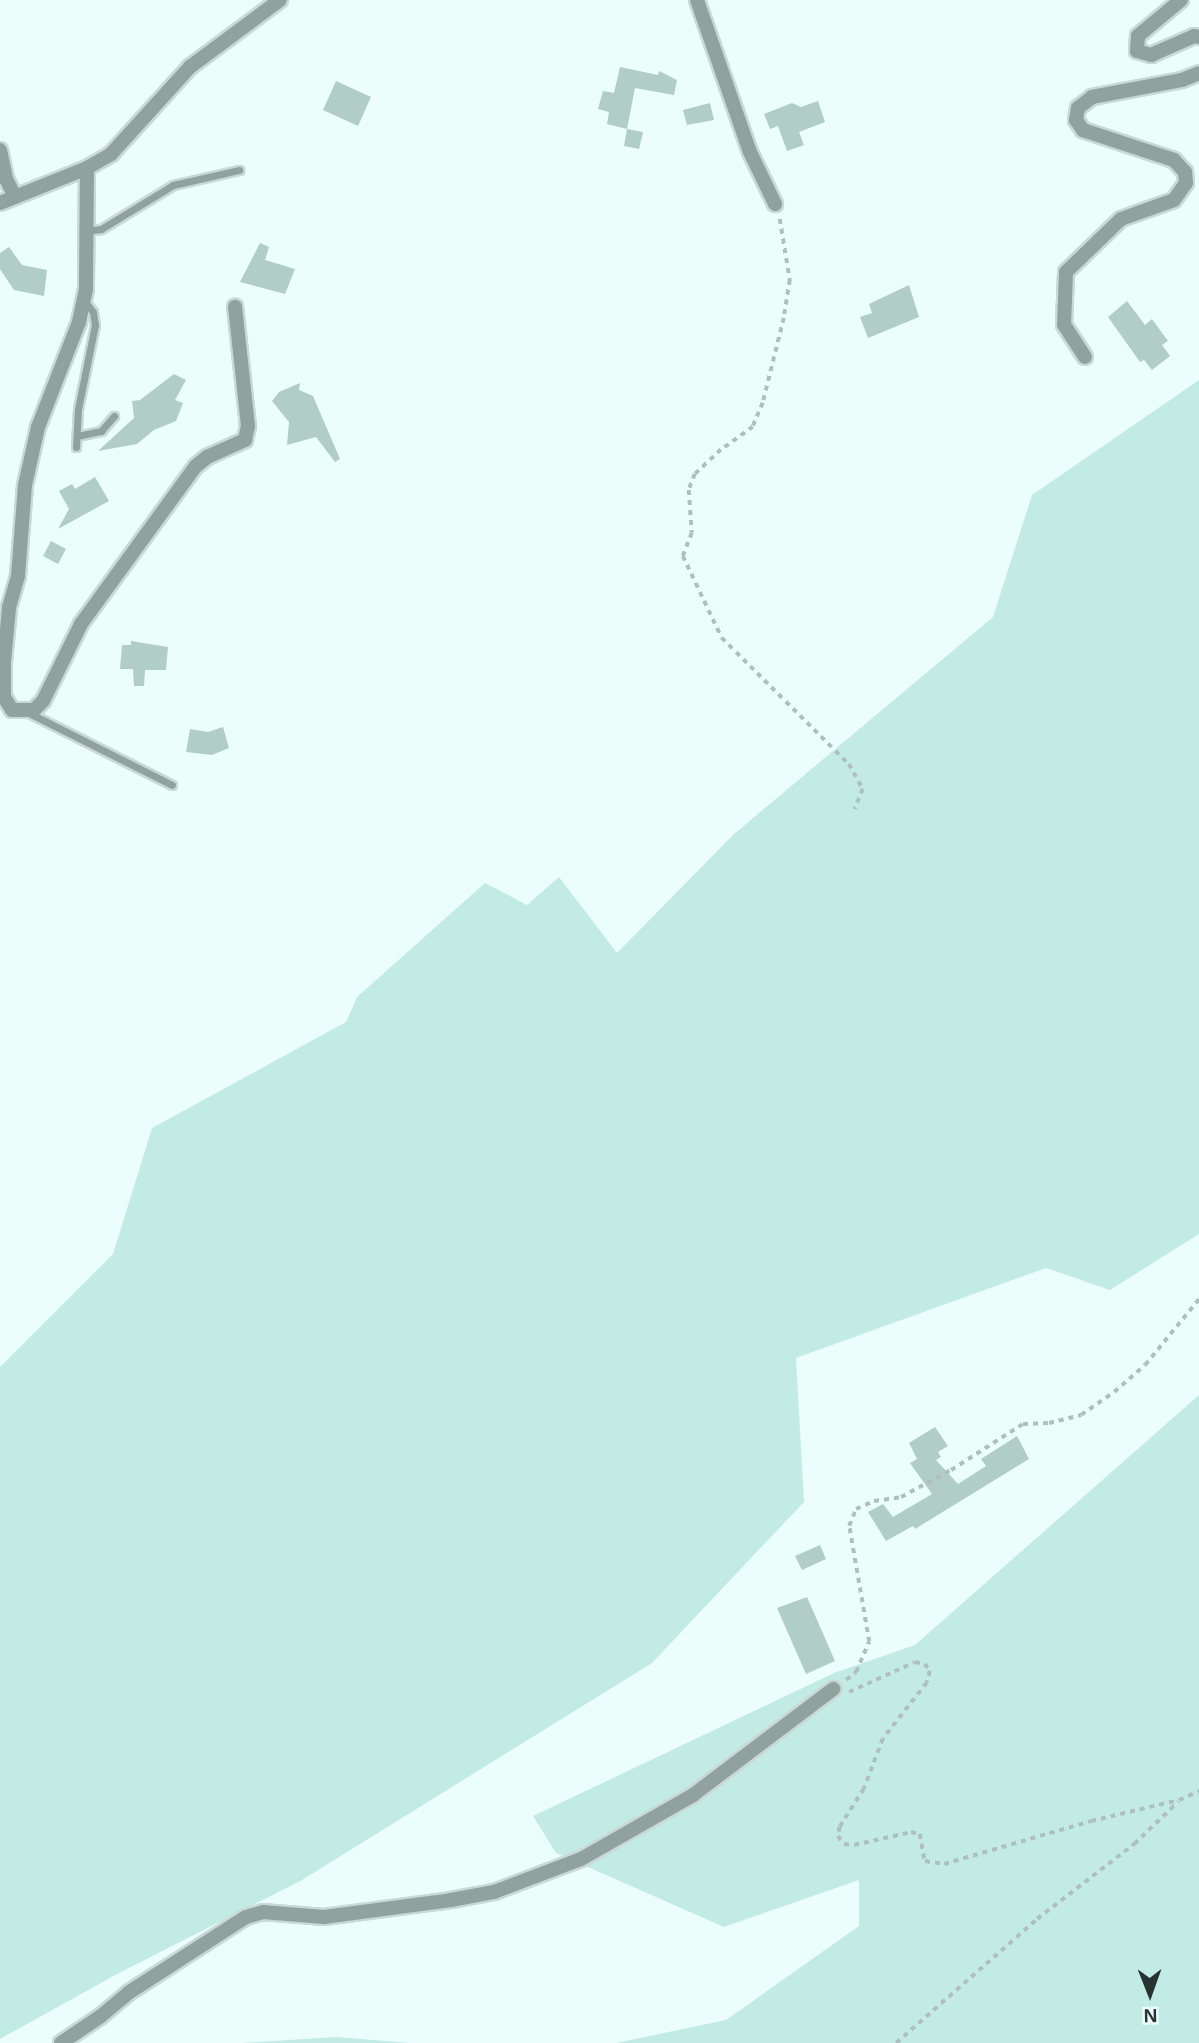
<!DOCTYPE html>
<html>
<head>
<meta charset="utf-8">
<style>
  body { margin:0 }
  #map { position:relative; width:1199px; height:2043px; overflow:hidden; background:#ecfefb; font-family:Helvetica,sans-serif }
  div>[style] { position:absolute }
  .green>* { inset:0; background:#c3ebe5 }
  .building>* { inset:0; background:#b0cdc8 }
  .path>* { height:3.5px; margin-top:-1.75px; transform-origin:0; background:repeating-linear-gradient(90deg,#afbfbd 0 5px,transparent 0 10px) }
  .roads { filter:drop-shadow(2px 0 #c9d9d7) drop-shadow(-2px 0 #c9d9d7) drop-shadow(0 2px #c9d9d7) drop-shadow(0 -2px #c9d9d7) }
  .lane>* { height:7px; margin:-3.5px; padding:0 3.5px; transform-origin:3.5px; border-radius:3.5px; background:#90a19e }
  .street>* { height:14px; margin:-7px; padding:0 7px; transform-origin:7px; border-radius:7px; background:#90a19e }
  span { translate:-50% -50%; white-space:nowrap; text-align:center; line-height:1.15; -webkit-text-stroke:6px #ecfefb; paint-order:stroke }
  .north { position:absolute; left:1115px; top:1959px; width:70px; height:70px; -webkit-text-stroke:5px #ecfefb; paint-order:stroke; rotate:179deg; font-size:19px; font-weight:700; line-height:28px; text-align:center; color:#283331 }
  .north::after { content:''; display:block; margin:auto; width:24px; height:32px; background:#283331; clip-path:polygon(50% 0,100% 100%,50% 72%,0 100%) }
</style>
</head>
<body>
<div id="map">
  <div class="green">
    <div style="clip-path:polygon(1199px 380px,1199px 1234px,1110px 1290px,1046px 1268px,796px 1358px,804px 1502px,652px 1663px,302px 1880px,119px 1973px,0 2039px,0 1367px,113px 1254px,152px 1128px,346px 1022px,357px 997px,485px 883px,527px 905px,559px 877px,617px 953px,734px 834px,993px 617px,1032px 495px)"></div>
    <div style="clip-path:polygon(1199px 1395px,1199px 2043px,616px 2043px,726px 2020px,859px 1926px,859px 1880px,724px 1927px,556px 1853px,533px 1816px,834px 1673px,915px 1645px)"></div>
    <div style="clip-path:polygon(337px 2037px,410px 2043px,241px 2043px,336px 2037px)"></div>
  </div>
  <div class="building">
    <div style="clip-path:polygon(620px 67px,658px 75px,659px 71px,677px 80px,674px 95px,635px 88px,627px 129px,607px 124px,609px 112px,598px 109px,603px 91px,614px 93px)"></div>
    <div style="clip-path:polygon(336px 81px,371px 97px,358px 126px,323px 110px)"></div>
    <div style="clip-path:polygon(818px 101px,825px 122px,799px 132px,804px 145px,787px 151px,778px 126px,770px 129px,764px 114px,792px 103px,801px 107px)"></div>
    <div style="clip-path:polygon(710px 103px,714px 120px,687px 125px,683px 110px)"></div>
    <div style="clip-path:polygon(627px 129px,643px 132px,639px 149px,624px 146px)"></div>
    <div style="clip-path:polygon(260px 243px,269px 247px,265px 260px,295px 269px,285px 294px,240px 282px)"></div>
    <div style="clip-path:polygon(9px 247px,22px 265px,47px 270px,44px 296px,14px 290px,0 269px,0 253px)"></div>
    <div style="clip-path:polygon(909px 285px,919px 317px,868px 338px,860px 317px,872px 313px,869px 304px)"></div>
    <div style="clip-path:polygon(1127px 301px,1145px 325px,1152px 319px,1168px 341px,1162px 345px,1170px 356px,1152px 370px,1144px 360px,1140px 362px,1108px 317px)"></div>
    <div style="clip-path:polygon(174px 374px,186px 380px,175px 400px,183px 403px,176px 421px,154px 430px,137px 444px,98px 451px,134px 418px,132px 401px,140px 400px)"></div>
    <div style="clip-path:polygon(300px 383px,299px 390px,313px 396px,340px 459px,335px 462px,316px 437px,287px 445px,289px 422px,272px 401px,279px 392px)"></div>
    <div style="clip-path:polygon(95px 477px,109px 501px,58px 529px,69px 509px,59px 491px,72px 484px,75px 489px)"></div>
    <div style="clip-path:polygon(51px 541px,66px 549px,58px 564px,43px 556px)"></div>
    <div style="clip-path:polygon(131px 641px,168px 647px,166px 670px,145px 670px,144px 686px,134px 686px,133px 669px,120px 669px,122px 645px,131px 645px)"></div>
    <div style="clip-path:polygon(223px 727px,229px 748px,212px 755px,186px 752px,190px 729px,208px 732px)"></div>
    <div style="clip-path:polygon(935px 1427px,948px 1446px,938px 1452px,941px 1457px,936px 1460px,958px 1484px,986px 1466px,981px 1459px,1017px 1436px,1029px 1459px,915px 1529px,913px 1526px,886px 1541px,868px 1512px,883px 1504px,893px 1517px,932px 1494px,910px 1463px,917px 1459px,909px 1443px)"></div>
    <div style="clip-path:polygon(820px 1545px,826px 1559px,802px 1570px,795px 1556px)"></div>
    <div style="clip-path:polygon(807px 1597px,835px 1661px,806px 1674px,777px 1608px)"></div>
  </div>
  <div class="path">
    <div style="left:780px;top:219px;width:62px;rotate:80.7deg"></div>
    <div style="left:790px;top:280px;width:38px;rotate:99deg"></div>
    <div style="left:784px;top:318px;width:88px;rotate:103.9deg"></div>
    <div style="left:763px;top:403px;width:26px;rotate:113deg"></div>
    <div style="left:753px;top:427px;width:39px;rotate:144deg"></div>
    <div style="left:721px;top:450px;width:35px;rotate:137deg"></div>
    <div style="left:695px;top:474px;width:17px;rotate:111deg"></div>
    <div style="left:689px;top:490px;width:43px;rotate:86deg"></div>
    <div style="left:692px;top:533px;width:25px;rotate:111deg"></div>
    <div style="left:683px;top:556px;width:91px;rotate:64.6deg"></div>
    <div style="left:722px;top:638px;width:179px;rotate:44.8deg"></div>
    <div style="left:849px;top:764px;width:29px;rotate:61deg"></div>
    <div style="left:863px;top:789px;width:22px;rotate:112deg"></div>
    <div style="left:846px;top:1680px;width:13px;rotate:-39deg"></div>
    <div style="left:856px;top:1672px;width:33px;rotate:-67deg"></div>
    <div style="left:869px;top:1642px;width:118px;rotate:-99.8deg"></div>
    <div style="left:849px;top:1526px;width:18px;rotate:-68deg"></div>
    <div style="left:856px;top:1509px;width:20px;rotate:-24deg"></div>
    <div style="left:874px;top:1501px;width:27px;rotate:-8deg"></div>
    <div style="left:901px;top:1497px;width:57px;rotate:-28.4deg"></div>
    <div style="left:951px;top:1470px;width:85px;rotate:-32.6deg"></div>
    <div style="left:1023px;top:1424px;width:26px;rotate:-2deg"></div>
    <div style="left:1049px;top:1423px;width:33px;rotate:-14deg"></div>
    <div style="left:1081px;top:1415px;width:40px;rotate:-34.9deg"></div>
    <div style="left:1114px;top:1392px;width:41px;rotate:-41.1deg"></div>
    <div style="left:1145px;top:1365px;width:85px;rotate:-50.7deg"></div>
    <div style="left:849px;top:1692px;width:72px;rotate:-24.4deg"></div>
    <div style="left:915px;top:1662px;width:10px;rotate:11deg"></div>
    <div style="left:925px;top:1664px;width:9px;rotate:54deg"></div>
    <div style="left:930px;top:1671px;width:12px;rotate:104deg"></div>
    <div style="left:927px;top:1683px;width:71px;rotate:128.2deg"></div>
    <div style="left:883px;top:1739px;width:53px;rotate:110.8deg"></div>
    <div style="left:864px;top:1789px;width:45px;rotate:122.3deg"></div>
    <div style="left:840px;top:1827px;width:9px;rotate:103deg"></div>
    <div style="left:838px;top:1836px;width:10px;rotate:53deg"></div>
    <div style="left:844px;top:1844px;width:10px;rotate:6deg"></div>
    <div style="left:854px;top:1845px;width:58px;rotate:-12.8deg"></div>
    <div style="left:911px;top:1832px;width:9px;rotate:13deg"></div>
    <div style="left:920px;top:1834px;width:27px;rotate:80deg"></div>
    <div style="left:925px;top:1861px;width:19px;rotate:9deg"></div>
    <div style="left:944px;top:1864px;width:153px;rotate:-16.3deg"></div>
    <div style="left:1091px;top:1821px;width:90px;rotate:-13.4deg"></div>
    <div style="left:1179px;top:1800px;width:22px;rotate:-24deg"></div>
    <div style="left:896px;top:2043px;width:188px;rotate:-41.3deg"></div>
    <div style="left:1037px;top:1919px;width:123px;rotate:-37.7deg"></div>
    <div style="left:1134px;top:1844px;width:61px;rotate:-43.7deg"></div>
  </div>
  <div class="roads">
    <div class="lane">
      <div style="left:85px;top:231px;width:16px;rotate:-7deg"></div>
      <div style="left:101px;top:229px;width:84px;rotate:-31.4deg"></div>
      <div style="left:173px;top:185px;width:68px;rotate:-12.8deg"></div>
      <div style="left:77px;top:436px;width:25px;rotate:-12deg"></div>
      <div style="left:101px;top:431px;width:20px;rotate:-49deg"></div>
      <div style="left:76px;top:447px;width:38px;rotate:-87deg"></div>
      <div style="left:78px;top:409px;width:86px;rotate:-78.6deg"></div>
      <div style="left:95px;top:325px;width:13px;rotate:-99deg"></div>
      <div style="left:93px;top:312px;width:15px;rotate:-127deg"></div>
      <div style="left:29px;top:713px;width:160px;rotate:26.7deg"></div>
    </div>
    <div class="street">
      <div style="left:697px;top:0;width:161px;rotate:70.8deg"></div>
      <div style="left:750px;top:152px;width:58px;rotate:64.3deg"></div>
      <div style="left:1181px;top:0;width:56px;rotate:140.1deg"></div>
      <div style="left:1138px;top:36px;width:15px;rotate:94deg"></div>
      <div style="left:1137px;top:51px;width:15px;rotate:16deg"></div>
      <div style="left:1151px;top:55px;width:47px;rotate:-23.8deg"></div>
      <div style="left:1194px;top:36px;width:5px;rotate:11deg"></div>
      <div style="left:0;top:150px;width:30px;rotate:78deg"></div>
      <div style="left:6px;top:179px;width:20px;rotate:63deg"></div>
      <div style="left:87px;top:168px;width:121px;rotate:90.5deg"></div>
      <div style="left:86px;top:289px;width:34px;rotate:102deg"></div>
      <div style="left:79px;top:322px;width:113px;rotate:111.3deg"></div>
      <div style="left:38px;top:427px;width:59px;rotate:102.6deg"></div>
      <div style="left:25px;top:485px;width:91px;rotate:94.4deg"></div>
      <div style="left:18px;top:576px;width:33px;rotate:106deg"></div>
      <div style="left:9px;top:608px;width:54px;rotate:95.3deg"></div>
      <div style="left:4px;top:662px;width:35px;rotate:90deg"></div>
      <div style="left:4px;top:697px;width:15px;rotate:58deg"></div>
      <div style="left:12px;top:710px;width:22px"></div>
      <div style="left:34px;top:710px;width:13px;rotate:-45deg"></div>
      <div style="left:43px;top:701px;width:86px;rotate:-63.7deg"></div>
      <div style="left:81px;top:624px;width:195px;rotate:-54deg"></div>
      <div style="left:196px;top:466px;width:14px;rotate:-39deg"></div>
      <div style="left:207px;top:457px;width:42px;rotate:-24.1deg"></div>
      <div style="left:245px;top:440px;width:14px;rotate:-78deg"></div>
      <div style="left:248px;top:426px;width:120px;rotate:-96.2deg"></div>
      <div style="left:0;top:203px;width:94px;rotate:-21.9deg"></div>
      <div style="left:87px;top:168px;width:28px;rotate:-30deg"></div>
      <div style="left:111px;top:154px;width:118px;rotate:-47.8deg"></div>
      <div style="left:190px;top:67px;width:112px;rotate:-36.7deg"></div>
      <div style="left:1085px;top:357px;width:38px;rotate:-123deg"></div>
      <div style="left:1064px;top:325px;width:53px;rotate:-87.8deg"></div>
      <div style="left:1066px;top:272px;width:76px;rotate:-43.9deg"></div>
      <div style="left:1121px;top:219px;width:56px;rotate:-19.7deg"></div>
      <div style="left:1174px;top:200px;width:21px;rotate:-55deg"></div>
      <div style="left:1186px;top:183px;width:11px;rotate:-95deg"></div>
      <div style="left:1185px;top:172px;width:16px;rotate:-133deg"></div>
      <div style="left:1174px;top:160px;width:96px;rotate:-161.8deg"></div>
      <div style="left:1083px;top:130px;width:12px;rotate:-125deg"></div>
      <div style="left:1076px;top:120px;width:12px;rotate:-81deg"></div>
      <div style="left:1078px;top:108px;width:18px;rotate:-38deg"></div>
      <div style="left:1092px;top:97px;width:92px;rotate:-10.7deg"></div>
      <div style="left:1182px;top:80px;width:18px;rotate:-22deg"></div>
      <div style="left:61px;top:2043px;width:48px;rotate:-34deg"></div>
      <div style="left:101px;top:2016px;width:35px;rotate:-40deg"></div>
      <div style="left:128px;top:1993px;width:140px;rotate:-32.8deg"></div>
      <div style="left:246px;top:1917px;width:18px;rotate:-16deg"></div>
      <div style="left:263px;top:1912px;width:61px;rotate:4.7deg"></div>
      <div style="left:324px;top:1917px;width:128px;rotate:-7.6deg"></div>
      <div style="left:451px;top:1900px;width:44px;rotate:-10.5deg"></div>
      <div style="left:494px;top:1892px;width:93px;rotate:-20.8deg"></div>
      <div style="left:581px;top:1859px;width:129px;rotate:-29.7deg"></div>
      <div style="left:693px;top:1795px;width:176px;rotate:-37.1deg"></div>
    </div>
  </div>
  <div class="north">N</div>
</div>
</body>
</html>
